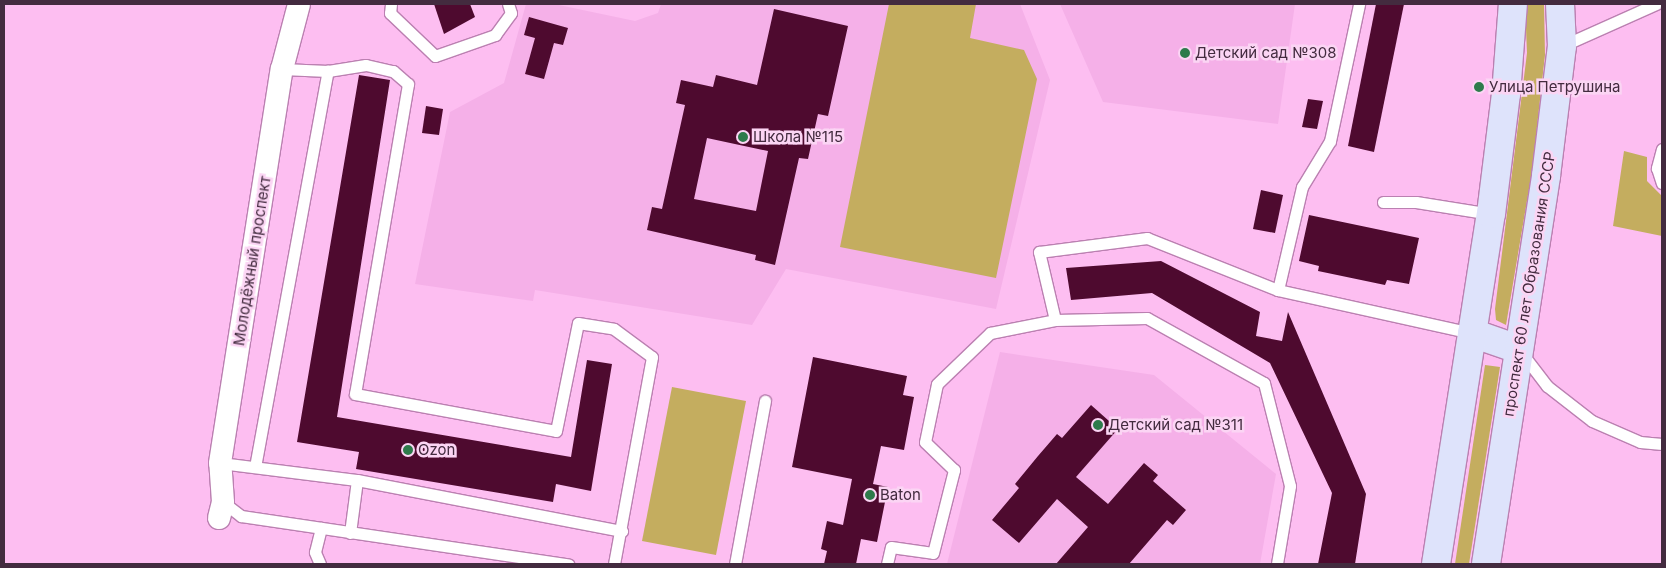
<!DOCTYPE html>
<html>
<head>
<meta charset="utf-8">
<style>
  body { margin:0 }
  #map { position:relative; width:1666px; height:568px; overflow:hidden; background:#fdbef1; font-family:Inter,sans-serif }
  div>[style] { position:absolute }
  .built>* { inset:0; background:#f5b0e8 }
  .green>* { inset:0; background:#c4ad5f }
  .building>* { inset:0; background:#4e0a2f }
  .roads { filter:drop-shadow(1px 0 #bb80b1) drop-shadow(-1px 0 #bb80b1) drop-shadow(0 1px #bb80b1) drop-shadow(0 -1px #bb80b1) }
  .lane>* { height:11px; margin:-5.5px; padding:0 5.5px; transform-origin:5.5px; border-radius:5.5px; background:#fff }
  .street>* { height:22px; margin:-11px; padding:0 11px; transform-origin:11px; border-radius:11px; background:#fff }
  .secondary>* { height:28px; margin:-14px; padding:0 14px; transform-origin:14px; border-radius:14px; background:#dee3fb }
  .dots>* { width:14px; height:14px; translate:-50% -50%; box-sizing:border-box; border:2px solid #fbd5f4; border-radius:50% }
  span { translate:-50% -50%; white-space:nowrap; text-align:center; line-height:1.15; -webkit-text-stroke:5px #fbd5f4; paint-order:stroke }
  .poi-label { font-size:15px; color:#432b3f }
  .left { translate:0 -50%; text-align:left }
  .street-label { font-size:15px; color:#432b3f }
  .frame { position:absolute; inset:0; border:5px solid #432b3f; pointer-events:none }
</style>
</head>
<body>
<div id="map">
  <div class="built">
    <div style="clip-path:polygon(526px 4px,554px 4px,635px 21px,658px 13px,661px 4px,1020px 4px,1050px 80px,996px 309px,786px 269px,752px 325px,535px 290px,533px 301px,415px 284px,450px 112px,504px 83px)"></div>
    <div style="clip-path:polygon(1060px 4px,1295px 4px,1278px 124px,1103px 102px)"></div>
    <div style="clip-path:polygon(1000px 352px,1154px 375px,1276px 474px,1260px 564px,947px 564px)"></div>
  </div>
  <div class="green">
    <div style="clip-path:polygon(889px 4px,976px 4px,970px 38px,1024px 50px,1037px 79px,996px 278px,840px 247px)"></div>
    <div style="clip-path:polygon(1525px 4px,1544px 4px,1545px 55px,1532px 171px,1506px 325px,1496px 320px,1495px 309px,1527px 53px)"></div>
    <div style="clip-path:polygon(1624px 151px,1647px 157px,1647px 181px,1662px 196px,1662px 236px,1613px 226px)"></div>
    <div style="clip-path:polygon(1485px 365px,1500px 367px,1469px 564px,1455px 564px)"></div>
    <div style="clip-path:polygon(672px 387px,746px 401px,716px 555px,642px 541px)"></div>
  </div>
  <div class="building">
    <div style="clip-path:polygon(434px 4px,470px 4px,475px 17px,444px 34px)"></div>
    <div style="clip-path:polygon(1376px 4px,1404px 4px,1374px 152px,1348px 146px)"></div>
    <div style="clip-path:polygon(evenodd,774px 9px,848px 26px,828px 116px,818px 114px,808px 159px,799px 158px,775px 265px,755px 260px,756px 255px,647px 230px,652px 207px,662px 209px,685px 105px,676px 103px,681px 80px,713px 87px,716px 75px,757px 85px,774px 9px,707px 138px,768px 151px,756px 211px,694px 199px,707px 138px)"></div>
    <div style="clip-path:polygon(529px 17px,568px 28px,563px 45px,554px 43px,544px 79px,525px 74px,535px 38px,524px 35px)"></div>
    <div style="clip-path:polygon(359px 75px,390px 80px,337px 417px,571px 457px,587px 360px,612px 364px,591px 491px,556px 484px,553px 502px,356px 469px,359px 452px,297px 442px)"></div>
    <div style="clip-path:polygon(1308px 99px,1323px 101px,1317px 129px,1302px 127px)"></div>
    <div style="clip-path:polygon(426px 106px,443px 109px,439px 135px,422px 133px)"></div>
    <div style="clip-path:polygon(1261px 190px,1283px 195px,1275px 233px,1253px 229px)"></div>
    <div style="clip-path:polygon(1309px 215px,1419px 238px,1409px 284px,1387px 280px,1385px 285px,1318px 271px,1319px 266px,1299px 261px)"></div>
    <div style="clip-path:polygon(1161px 261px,1260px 312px,1256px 336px,1282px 341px,1288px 312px,1366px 494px,1355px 564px,1318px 564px,1332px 493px,1270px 363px,1152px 293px,1071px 300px,1066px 268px)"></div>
    <div style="clip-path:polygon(813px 357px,907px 376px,903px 395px,914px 397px,904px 450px,881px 446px,873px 484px,888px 487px,877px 542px,861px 539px,856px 564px,824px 564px,827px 551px,821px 549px,827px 521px,843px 525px,852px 479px,792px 467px)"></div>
    <div style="clip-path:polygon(1091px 405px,1118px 429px,1076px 477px,1108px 504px,1144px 463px,1158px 475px,1153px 481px,1186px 510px,1173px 525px,1167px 520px,1129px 564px,1056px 564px,1088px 527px,1057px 499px,1019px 543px,992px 520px,1019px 488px,1015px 484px,1038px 456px,1057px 434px,1062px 438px)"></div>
  </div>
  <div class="roads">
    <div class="lane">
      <div style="left:391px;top:4px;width:9px;rotate:96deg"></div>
      <div style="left:390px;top:13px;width:62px;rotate:43.7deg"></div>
      <div style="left:435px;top:56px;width:64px;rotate:-19.3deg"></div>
      <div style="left:495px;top:35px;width:27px;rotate:-54deg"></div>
      <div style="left:511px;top:13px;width:9px;rotate:-108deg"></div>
      <div style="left:1562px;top:46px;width:103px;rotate:-24.1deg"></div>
      <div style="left:282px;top:69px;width:46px;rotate:2.5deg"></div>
      <div style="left:328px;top:71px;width:38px;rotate:-9deg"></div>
      <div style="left:366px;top:65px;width:28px;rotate:13deg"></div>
      <div style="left:393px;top:71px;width:20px;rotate:41deg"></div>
      <div style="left:408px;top:84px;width:314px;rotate:99.7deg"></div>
      <div style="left:355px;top:394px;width:204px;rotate:10.4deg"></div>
      <div style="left:556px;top:431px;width:110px;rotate:-78.5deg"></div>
      <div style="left:578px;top:323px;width:36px;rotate:9deg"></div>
      <div style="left:614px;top:329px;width:47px;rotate:36.4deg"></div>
      <div style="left:652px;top:357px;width:210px;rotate:100.4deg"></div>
      <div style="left:1662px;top:149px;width:20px;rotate:105deg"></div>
      <div style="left:1657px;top:168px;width:16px;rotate:72deg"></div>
      <div style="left:1383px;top:202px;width:33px"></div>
      <div style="left:1416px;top:202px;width:76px;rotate:9.1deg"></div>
      <div style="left:1278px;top:290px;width:106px;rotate:-76.9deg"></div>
      <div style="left:1302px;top:187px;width:54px;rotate:-58.7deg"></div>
      <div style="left:1330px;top:141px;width:140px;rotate:-78deg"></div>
      <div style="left:1055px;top:320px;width:70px;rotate:-103.2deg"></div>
      <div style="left:1039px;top:252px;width:109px;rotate:-7.4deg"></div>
      <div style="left:1147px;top:238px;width:141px;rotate:21.7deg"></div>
      <div style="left:1278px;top:290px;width:199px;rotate:12.5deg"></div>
      <div style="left:1521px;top:352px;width:43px;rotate:52.6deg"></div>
      <div style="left:1547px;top:386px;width:57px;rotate:37.9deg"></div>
      <div style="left:1592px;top:421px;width:52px;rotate:23.6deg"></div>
      <div style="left:1640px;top:442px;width:22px;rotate:5deg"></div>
      <div style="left:220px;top:463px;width:138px;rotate:7.1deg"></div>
      <div style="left:357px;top:480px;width:270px;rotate:10.9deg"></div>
      <div style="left:255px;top:467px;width:403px;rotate:-79.6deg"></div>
      <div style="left:223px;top:502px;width:23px;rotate:38deg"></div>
      <div style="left:241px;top:516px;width:331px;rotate:8.4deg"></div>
      <div style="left:350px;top:533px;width:53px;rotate:-82.5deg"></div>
      <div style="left:320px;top:564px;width:13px;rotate:-113deg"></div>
      <div style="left:315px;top:552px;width:25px;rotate:-76deg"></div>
      <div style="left:735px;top:564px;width:166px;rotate:-79.6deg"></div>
      <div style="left:887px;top:564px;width:17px;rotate:-77deg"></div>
      <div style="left:891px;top:547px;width:42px;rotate:8.1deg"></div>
      <div style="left:933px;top:553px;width:86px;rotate:-75.8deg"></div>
      <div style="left:954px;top:470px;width:40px;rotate:-136deg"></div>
      <div style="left:925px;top:442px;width:59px;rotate:-78.3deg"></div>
      <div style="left:937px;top:384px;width:74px;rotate:-43.9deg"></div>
      <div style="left:990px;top:333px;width:66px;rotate:-11.3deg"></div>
      <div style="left:1055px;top:320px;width:92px;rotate:-1.2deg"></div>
      <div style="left:1147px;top:318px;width:134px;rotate:29.1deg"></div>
      <div style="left:1264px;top:383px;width:106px;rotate:75.8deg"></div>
      <div style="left:1290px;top:486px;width:79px;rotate:99.5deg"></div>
    </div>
    <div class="street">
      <div style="left:219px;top:518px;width:16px;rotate:-76deg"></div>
      <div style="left:223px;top:502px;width:39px;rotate:-94deg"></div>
      <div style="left:220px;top:463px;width:399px;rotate:-81.1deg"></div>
      <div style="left:282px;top:69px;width:67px;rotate:-75.3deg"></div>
    </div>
    <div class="secondary">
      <div style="left:1472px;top:333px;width:49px;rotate:19.2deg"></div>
      <div style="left:1436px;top:564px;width:354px;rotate:-81.1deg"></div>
      <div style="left:1491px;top:214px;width:121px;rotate:-82.9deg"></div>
      <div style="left:1506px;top:94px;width:90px;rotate:-85.6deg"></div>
      <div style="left:1486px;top:564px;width:393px;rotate:-81.2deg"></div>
      <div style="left:1546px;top:176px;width:131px;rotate:-83deg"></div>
      <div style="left:1562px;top:46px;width:42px;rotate:-92.7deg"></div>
    </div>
  </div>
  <div class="dots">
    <div style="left:1185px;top:53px;background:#2d7b4b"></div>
    <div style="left:1479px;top:87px;background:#2d7b4b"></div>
    <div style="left:743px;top:137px;background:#2d7b4b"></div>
    <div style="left:1098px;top:425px;background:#2d7b4b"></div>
    <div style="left:408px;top:450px;background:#2d7b4b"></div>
    <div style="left:870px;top:495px;background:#2d7b4b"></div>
  </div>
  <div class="poi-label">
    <span class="left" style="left:1195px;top:53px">Детский сад №308</span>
    <span class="left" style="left:1489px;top:87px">Улица Петрушина</span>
    <span class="left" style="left:753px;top:137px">Школа №115</span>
    <span class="left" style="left:1108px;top:425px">Детский сад №311</span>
    <span class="left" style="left:418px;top:450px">Ozon</span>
    <span class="left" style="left:880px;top:495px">Baton</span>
  </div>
  <div class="street-label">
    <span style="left:252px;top:261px;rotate:-81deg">Молодёжный проспект</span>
    <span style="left:1529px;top:284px;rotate:-81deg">проспект 60 лет Образования СССР</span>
  </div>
  <div class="frame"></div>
</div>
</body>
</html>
